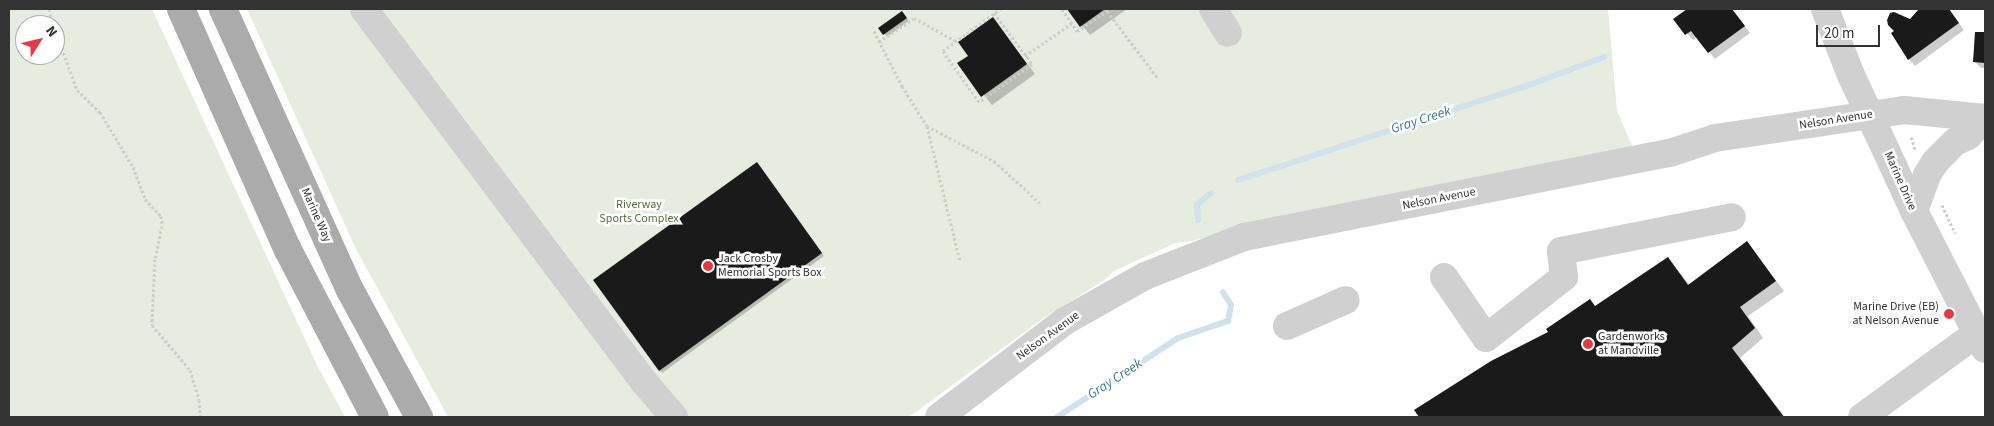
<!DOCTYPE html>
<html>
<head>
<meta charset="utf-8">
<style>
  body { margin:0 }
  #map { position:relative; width:1994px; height:426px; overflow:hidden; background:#fff; font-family:"Source Sans 3",sans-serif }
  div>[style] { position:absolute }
  .green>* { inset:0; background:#e6ecdf }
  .shadow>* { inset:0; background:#0003 }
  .stream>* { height:6px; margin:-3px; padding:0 3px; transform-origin:3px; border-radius:3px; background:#cfe2ee }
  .building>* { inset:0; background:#1a1a1a }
  .path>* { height:3px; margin-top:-1.5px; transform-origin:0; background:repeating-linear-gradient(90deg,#cdcdcd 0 2.5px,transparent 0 5px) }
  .minor>* { height:28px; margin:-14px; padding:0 14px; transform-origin:14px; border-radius:14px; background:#d0d0d0 }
  .major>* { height:28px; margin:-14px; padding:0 14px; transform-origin:14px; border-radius:14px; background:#ababab }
  .dots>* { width:14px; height:14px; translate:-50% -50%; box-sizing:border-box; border:2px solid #fff; border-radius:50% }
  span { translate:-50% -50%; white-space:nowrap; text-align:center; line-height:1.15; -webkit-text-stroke:5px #fff; paint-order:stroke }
  .street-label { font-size:12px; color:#333 }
  .park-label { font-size:12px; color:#56703f }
  .poi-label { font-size:12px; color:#333 }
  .left { translate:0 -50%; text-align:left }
  .right { translate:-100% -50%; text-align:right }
  .water-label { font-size:14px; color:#3f7597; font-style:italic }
  .frame { position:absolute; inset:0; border:10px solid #333; pointer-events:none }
  .north { position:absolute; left:15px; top:15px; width:50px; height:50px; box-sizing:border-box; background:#fff; border:1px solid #adadad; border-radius:50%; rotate:54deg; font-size:14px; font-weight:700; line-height:20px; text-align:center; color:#333 }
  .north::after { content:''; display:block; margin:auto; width:18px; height:22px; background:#e63946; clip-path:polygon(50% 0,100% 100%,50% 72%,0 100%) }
  .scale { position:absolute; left:1816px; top:25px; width:64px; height:22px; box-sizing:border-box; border:2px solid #333; border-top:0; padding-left:6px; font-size:15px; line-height:18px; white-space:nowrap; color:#333; -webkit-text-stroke:4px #fff; paint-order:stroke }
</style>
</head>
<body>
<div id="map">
  <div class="green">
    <div style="clip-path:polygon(evenodd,9px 9px,152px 9px,317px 365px,345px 417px,9px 417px,9px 9px,25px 25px,55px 25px,55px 55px,25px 55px,25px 25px)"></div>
    <div style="clip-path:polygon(247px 9px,1608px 9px,1617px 111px,1633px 148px,1282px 215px,1192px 241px,1175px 243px,1114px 271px,1103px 281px,1042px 319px,909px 417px,448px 417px,356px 249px)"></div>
  </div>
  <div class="shadow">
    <div style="clip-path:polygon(1069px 9px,1127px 9px,1090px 35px)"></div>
    <div style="clip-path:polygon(1690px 9px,1732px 9px,1750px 33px,1715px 59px,1697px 37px,1693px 40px,1675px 19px)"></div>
    <div style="clip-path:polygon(1922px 9px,1949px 9px,1964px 30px,1915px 66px,1909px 59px,1910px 20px)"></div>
    <div style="clip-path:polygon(904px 15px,909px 21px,887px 37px,880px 28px)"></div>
    <div style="clip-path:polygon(993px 19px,1035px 74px,992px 105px,959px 64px,970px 56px)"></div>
    <div style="clip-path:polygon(1976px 33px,1985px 34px,1985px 68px,1981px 68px,1974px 61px)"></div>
    <div style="clip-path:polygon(760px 166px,824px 256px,662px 373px,659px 370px)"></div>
    <div style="clip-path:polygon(1747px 243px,1784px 291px,1748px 316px,1763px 338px,1740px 358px,1785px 417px,1420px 417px,1415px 410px,1595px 307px,1668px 259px,1690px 285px)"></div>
  </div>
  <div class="stream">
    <div style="left:1238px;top:180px;width:315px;rotate:-18.1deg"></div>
    <div style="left:1537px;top:82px;width:72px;rotate:-20.5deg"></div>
    <div style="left:1198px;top:220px;width:15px;rotate:-94deg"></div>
    <div style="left:1197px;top:205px;width:18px;rotate:-41deg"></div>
    <div style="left:1057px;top:417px;width:145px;rotate:-33.1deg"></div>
    <div style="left:1178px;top:338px;width:53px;rotate:-18.8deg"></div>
    <div style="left:1228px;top:321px;width:16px;rotate:-79deg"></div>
    <div style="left:1231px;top:305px;width:15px;rotate:-122deg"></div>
  </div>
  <div class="building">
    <div style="clip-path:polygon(1067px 9px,1105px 9px,1080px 27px)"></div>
    <div style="clip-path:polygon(1687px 9px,1732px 9px,1745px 26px,1708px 53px,1691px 31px,1685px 35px,1673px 19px)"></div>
    <div style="clip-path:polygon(1919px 9px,1949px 9px,1959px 23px,1908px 60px,1891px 33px,1894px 31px,1888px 25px,1887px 20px,1890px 13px,1894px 12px,1910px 19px)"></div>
    <div style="clip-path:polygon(902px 11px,907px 18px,883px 35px,878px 28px)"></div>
    <div style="clip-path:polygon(993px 17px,1027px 64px,981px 97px,957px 63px,968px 56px,958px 42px)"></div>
    <div style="clip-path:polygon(1975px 32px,1985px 32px,1985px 63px,1973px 62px)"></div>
    <div style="clip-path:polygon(757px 162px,822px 253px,659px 371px,593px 280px)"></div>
    <div style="clip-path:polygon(1747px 241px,1776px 281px,1740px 307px,1755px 328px,1732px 348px,1784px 417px,1419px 417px,1414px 410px,1491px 361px,1548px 332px,1546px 329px,1590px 299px,1595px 306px,1668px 257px,1688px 285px)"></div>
  </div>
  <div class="path">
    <div style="left:49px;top:9px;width:16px;rotate:76deg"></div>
    <div style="left:1062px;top:9px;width:27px;rotate:56deg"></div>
    <div style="left:1077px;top:31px;width:40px;rotate:-34deg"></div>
    <div style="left:1107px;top:11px;width:83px;rotate:52.9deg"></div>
    <div style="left:994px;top:13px;width:64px;rotate:53.3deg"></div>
    <div style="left:1032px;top:64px;width:65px;rotate:144.4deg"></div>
    <div style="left:979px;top:102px;width:62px;rotate:-125.2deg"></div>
    <div style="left:943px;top:51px;width:71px;rotate:-36.4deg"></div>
    <div style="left:55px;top:29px;width:65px;rotate:70.2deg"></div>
    <div style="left:77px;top:90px;width:32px;rotate:44deg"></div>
    <div style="left:100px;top:112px;width:64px;rotate:59deg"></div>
    <div style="left:133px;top:167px;width:34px;rotate:69deg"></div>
    <div style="left:145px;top:199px;width:23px;rotate:47deg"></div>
    <div style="left:161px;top:216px;width:10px;rotate:84deg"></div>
    <div style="left:162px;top:226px;width:34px;rotate:102deg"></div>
    <div style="left:155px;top:259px;width:66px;rotate:92.6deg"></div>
    <div style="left:152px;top:325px;width:59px;rotate:49.8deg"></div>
    <div style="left:190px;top:370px;width:31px;rotate:73deg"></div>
    <div style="left:199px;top:400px;width:17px;rotate:87deg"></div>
    <div style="left:874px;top:31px;width:62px;rotate:63deg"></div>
    <div style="left:902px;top:86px;width:47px;rotate:58deg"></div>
    <div style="left:927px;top:126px;width:76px;rotate:27.6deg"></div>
    <div style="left:994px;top:161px;width:62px;rotate:42.4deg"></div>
    <div style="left:879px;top:42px;width:42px;rotate:-34.4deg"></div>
    <div style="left:914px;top:18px;width:48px;rotate:28.7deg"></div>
    <div style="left:1025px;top:56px;width:57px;rotate:-35.1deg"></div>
    <div style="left:927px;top:126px;width:139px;rotate:76.3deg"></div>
    <div style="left:1911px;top:137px;width:13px;rotate:72deg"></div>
    <div style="left:1942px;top:205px;width:31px;rotate:65deg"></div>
  </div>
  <div class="minor">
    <div style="left:364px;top:9px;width:468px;rotate:53.1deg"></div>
    <div style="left:645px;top:383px;width:45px;rotate:49.5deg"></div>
    <div style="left:1213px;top:9px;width:28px;rotate:58deg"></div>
    <div style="left:1825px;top:9px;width:71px;rotate:68.5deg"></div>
    <div style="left:1851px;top:75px;width:150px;rotate:65.1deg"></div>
    <div style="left:1914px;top:211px;width:155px;rotate:62.8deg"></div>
    <div style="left:1914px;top:211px;width:38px;rotate:-70deg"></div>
    <div style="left:1927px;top:175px;width:15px;rotate:-58deg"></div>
    <div style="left:1935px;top:162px;width:28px;rotate:-45deg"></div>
    <div style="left:1955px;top:142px;width:14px;rotate:-25deg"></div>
    <div style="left:1968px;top:136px;width:25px;rotate:-47deg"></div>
    <div style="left:1444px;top:277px;width:74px;rotate:55.5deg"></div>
    <div style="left:1486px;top:338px;width:99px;rotate:-38deg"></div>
    <div style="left:1564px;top:277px;width:26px;rotate:-97deg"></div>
    <div style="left:1561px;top:251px;width:174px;rotate:-11.2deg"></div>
    <div style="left:1287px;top:326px;width:64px;rotate:-23.8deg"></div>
    <div style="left:939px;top:417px;width:158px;rotate:-37.3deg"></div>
    <div style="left:1065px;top:321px;width:92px;rotate:-29.4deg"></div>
    <div style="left:1145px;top:276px;width:106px;rotate:-21.5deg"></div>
    <div style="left:1244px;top:237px;width:434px;rotate:-11.2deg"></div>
    <div style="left:1670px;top:153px;width:47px;rotate:-18.4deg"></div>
    <div style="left:1715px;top:138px;width:191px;rotate:-8.4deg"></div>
    <div style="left:1904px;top:110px;width:81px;rotate:5.6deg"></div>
    <div style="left:1862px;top:417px;width:142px;rotate:-36.1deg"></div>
  </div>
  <div class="major">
    <div style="left:181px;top:9px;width:264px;rotate:66.1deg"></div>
    <div style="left:288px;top:250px;width:188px;rotate:62.5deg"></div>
    <div style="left:223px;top:9px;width:308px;rotate:65.7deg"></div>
    <div style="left:350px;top:290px;width:145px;rotate:61.5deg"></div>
  </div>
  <div class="dots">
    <div style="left:708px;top:266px;background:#e63946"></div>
    <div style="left:1949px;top:314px;background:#e63946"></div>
    <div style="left:1588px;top:344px;background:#e63946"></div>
  </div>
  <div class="street-label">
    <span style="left:1836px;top:120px;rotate:-9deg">Nelson Avenue</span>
    <span style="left:1900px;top:181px;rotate:66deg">Marine Drive</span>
    <span style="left:1439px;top:199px;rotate:-11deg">Nelson Avenue</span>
    <span style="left:316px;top:215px;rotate:66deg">Marine Way</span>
    <span style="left:1048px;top:336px;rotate:-36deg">Nelson Avenue</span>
  </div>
  <div class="park-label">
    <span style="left:639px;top:212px">Riverway<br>Sports Complex</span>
  </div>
  <div class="poi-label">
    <span class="left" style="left:718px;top:266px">Jack Crosby<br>Memorial Sports Box</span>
    <span class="right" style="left:1939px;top:314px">Marine Drive (EB)<br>at Nelson Avenue</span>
    <span class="left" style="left:1598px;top:344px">Gardenworks<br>at Mandville</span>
  </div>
  <div class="water-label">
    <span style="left:1421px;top:120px;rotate:-18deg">Gray Creek</span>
    <span style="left:1115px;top:379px;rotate:-33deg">Gray Creek</span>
  </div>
  <div class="frame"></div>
  <div class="north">N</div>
  <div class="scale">20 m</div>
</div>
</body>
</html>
